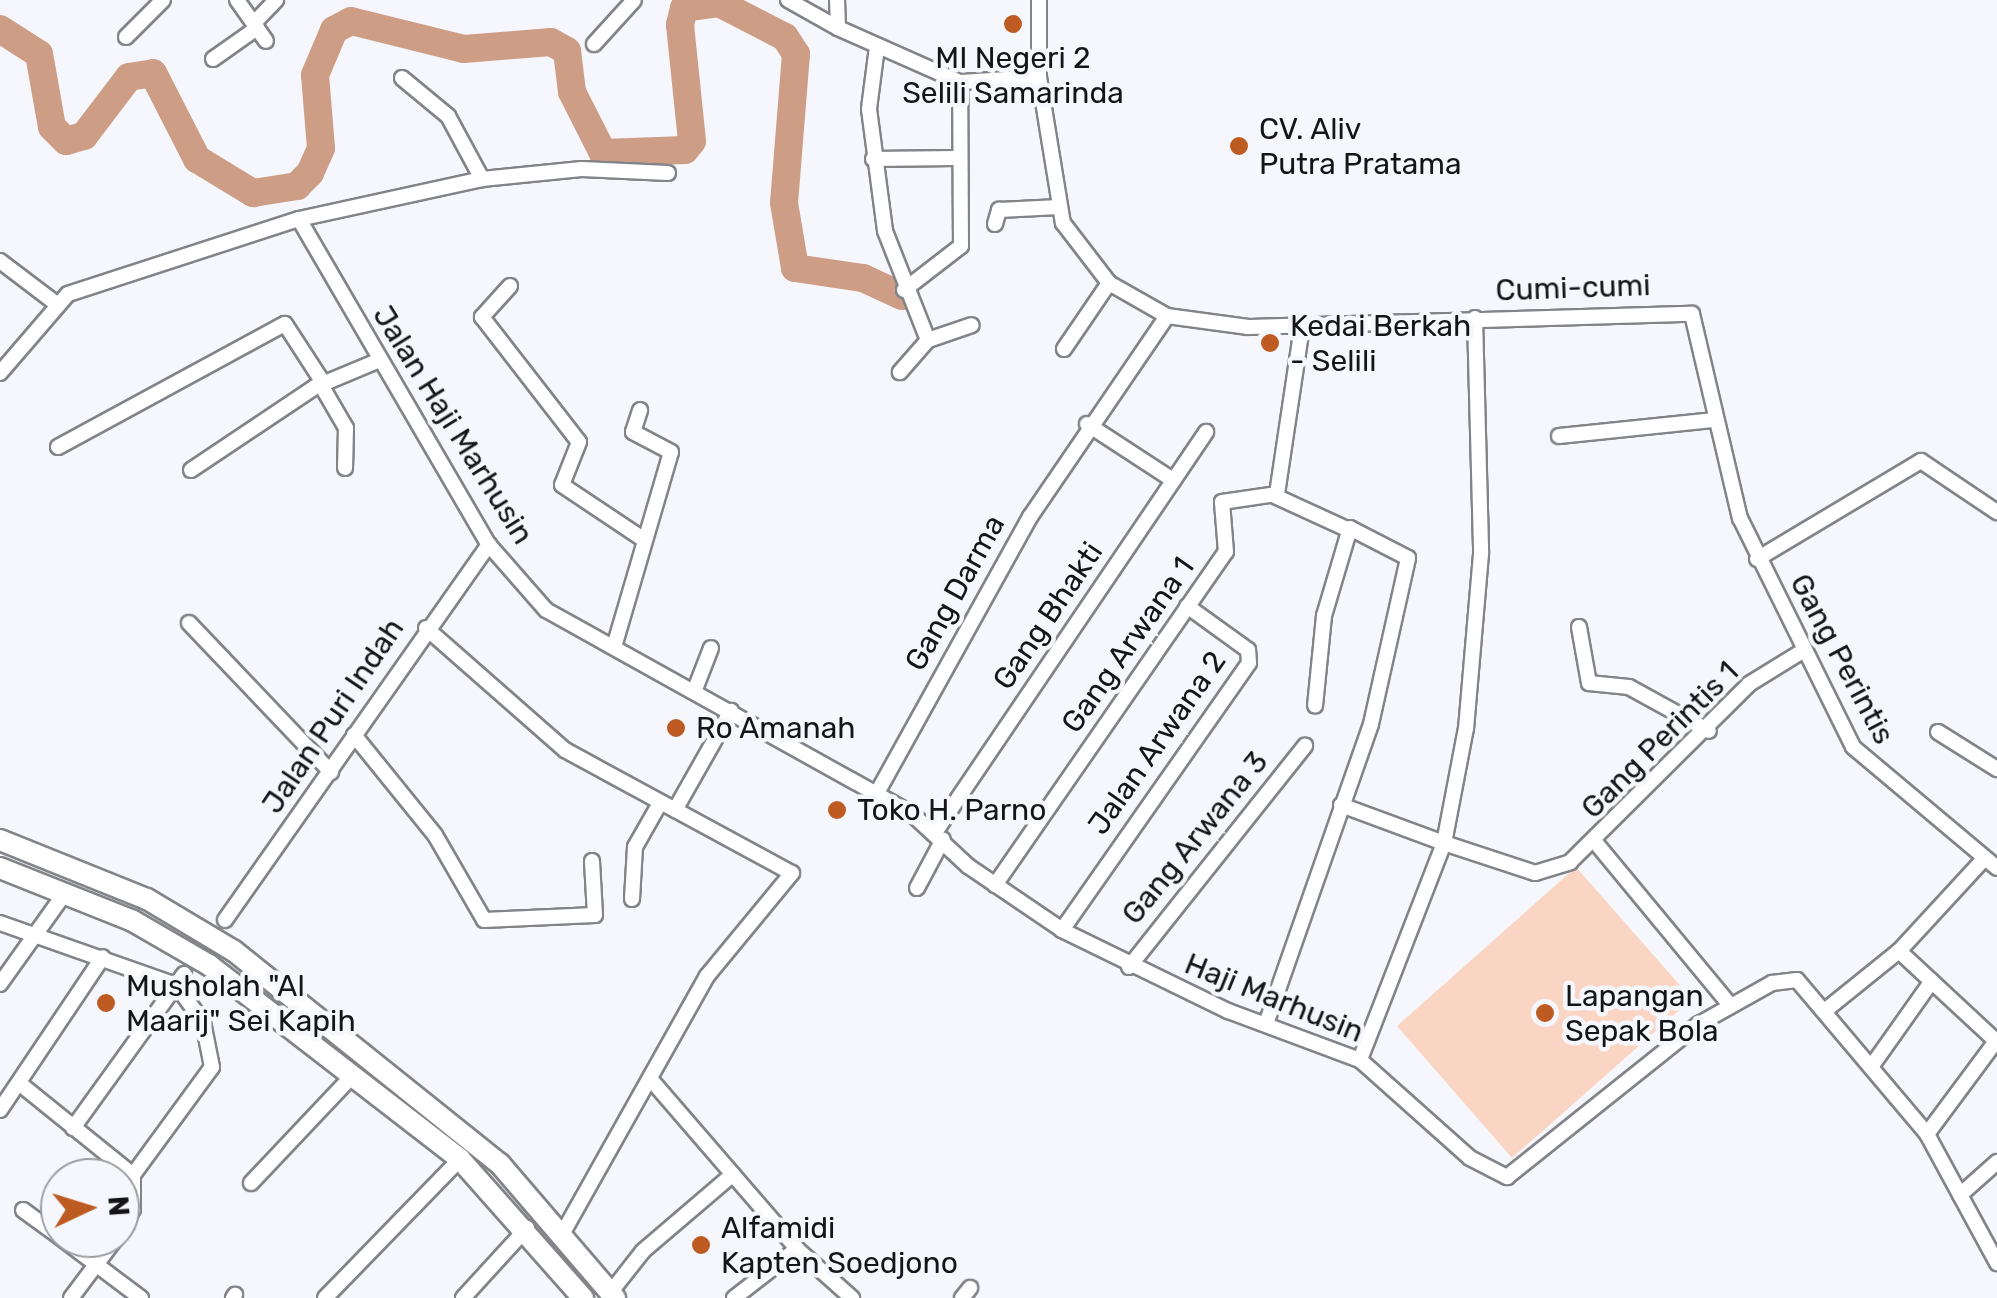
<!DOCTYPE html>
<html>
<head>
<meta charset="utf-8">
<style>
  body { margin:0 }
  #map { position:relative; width:1997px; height:1298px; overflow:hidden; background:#f5f7fc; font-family:Rubik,sans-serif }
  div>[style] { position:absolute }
  .green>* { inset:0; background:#fbd5c4 }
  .river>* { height:28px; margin:-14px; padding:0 14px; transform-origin:14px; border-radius:14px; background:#ce9d86 }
  .street-tunnel>* { height:14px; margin-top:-7px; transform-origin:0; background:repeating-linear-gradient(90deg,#d3d5da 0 14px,transparent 0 21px) }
  .roads { filter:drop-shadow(2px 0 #828488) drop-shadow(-2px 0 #828488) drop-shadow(0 2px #828488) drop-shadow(0 -2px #828488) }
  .street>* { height:14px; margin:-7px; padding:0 7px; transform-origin:7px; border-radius:7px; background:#fff }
  .secondary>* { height:20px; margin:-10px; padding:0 10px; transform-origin:10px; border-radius:10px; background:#fff }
  .dots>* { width:28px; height:28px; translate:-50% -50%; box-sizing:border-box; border:5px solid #f5f7fc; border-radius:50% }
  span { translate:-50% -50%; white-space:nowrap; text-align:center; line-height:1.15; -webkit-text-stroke:9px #f5f7fc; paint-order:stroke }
  .poi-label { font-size:30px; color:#151517 }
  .left { translate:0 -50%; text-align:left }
  .street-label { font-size:30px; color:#151517 }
  .north { position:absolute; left:40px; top:1158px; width:100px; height:100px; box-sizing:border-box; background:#f5f7fc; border:2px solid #9b9da0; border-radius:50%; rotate:86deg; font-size:28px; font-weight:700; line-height:40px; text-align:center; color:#151517 }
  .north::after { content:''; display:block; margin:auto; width:35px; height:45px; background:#be5b23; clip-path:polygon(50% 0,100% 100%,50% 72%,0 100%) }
</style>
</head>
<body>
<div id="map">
  <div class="green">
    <div style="clip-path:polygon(1576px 867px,1692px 999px,1512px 1158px,1397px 1026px)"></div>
  </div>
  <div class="river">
    <div style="left:0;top:29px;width:46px;rotate:32.7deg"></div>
    <div style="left:39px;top:54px;width:74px;rotate:79.9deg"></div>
    <div style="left:52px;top:127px;width:20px;rotate:45deg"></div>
    <div style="left:66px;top:141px;width:19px;rotate:-16deg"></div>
    <div style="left:84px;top:136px;width:74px;rotate:-52.7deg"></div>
    <div style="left:129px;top:77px;width:24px;rotate:-9deg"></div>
    <div style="left:153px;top:73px;width:97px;rotate:62.9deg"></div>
    <div style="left:197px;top:159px;width:66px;rotate:31.3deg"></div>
    <div style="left:253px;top:193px;width:45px;rotate:-9deg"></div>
    <div style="left:297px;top:186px;width:18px;rotate:-45deg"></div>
    <div style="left:310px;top:173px;width:27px;rotate:-66deg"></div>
    <div style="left:321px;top:148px;width:73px;rotate:-94.7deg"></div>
    <div style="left:315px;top:75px;width:49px;rotate:-67.1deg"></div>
    <div style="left:334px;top:30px;width:19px;rotate:-28deg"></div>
    <div style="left:351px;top:21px;width:116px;rotate:13.9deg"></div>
    <div style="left:464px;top:49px;width:87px;rotate:-4.6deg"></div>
    <div style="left:551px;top:42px;width:18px;rotate:29deg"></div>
    <div style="left:567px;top:51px;width:41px;rotate:83deg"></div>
    <div style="left:572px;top:92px;width:68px;rotate:63.1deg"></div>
    <div style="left:603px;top:153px;width:82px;rotate:-2.1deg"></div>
    <div style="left:685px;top:150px;width:11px;rotate:-52deg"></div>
    <div style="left:692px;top:141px;width:117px;rotate:-95.9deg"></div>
    <div style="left:680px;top:25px;width:17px;rotate:-77deg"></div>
    <div style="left:684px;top:8px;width:35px;rotate:-8deg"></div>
    <div style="left:719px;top:3px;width:74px;rotate:27.3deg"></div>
    <div style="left:785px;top:37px;width:20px;rotate:57deg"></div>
    <div style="left:796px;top:54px;width:149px;rotate:94.6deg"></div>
    <div style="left:784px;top:203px;width:66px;rotate:80.4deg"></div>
    <div style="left:795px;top:268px;width:69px;rotate:8.4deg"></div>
    <div style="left:863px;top:278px;width:43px;rotate:24.8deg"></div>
  </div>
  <div class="street-tunnel">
    <div style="left:184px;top:974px;width:68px;rotate:-52.8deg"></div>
  </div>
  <div class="roads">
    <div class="street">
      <div style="left:237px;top:0;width:50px;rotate:54.7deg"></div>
      <div style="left:788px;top:0;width:57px;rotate:29.2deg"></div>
      <div style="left:838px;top:28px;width:28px;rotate:-92deg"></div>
      <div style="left:1039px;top:0;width:77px;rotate:90deg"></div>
      <div style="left:1039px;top:77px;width:148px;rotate:80.7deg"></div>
      <div style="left:1063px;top:223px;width:76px;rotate:52.5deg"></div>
      <div style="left:1109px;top:283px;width:67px;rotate:29.6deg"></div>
      <div style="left:1167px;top:316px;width:82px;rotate:7.7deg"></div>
      <div style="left:1248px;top:327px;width:444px;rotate:-1.7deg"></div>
      <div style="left:1692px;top:314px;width:210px;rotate:76.8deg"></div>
      <div style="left:1740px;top:518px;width:255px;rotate:63.7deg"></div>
      <div style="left:1853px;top:747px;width:188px;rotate:40deg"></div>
      <div style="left:254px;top:23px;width:32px;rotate:-46deg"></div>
      <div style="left:838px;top:28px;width:133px;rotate:23.9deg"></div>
      <div style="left:960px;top:82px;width:79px;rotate:-3.6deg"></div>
      <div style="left:126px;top:37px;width:52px;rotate:-45deg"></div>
      <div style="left:594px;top:44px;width:59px;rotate:-47.7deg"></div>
      <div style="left:877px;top:47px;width:63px;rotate:97.4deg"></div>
      <div style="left:869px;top:109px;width:123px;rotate:82.5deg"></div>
      <div style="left:885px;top:231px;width:117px;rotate:68.5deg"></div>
      <div style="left:928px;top:340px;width:43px;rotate:131.2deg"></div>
      <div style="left:213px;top:59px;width:54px;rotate:-35.2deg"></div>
      <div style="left:402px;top:78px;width:60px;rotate:39.6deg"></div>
      <div style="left:448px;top:116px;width:72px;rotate:61.6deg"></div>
      <div style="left:873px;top:159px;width:82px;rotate:-0.7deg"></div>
      <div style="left:299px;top:219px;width:377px;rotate:59.8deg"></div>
      <div style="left:489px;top:545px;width:86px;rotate:48.8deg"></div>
      <div style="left:546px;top:610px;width:418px;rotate:29.1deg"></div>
      <div style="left:911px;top:813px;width:78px;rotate:42.9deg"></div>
      <div style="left:968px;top:866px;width:114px;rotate:34.2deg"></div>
      <div style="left:1062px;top:930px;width:185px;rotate:26deg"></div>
      <div style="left:1228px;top:1011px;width:141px;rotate:20.4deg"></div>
      <div style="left:1360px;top:1060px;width:147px;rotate:41.7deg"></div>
      <div style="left:1470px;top:1158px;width:42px;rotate:27.2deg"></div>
      <div style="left:1507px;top:1177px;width:246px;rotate:-38.6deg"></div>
      <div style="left:1699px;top:1024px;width:84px;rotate:-29.3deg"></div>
      <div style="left:1772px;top:983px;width:25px;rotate:-7deg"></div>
      <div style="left:1797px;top:980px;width:202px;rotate:49.8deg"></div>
      <div style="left:1927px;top:1134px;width:147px;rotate:61.5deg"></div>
      <div style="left:995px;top:224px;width:15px;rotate:-74deg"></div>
      <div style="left:999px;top:210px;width:60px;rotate:-2.9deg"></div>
      <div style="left:0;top:261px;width:68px;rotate:37.2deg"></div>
      <div style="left:510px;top:286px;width:42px;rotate:132.1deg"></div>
      <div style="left:482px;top:317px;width:158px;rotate:52.2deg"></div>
      <div style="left:579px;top:442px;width:46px;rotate:111.6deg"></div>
      <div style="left:562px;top:485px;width:97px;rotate:33.7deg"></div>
      <div style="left:904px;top:290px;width:72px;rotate:-37.7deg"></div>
      <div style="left:961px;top:246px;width:164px;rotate:-90.3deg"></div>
      <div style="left:1475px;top:318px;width:236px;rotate:88.5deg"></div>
      <div style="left:1481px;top:554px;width:175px;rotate:94.9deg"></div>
      <div style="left:1466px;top:728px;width:117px;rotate:100.8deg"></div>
      <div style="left:1444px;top:843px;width:96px;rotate:18.2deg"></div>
      <div style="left:1535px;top:873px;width:37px;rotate:-17deg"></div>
      <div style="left:1570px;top:862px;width:252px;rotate:-44.8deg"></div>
      <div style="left:1749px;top:684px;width:61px;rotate:-31.6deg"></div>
      <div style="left:928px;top:340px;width:46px;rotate:-18.8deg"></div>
      <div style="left:1064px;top:349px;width:80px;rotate:-55.7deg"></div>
      <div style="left:0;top:373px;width:104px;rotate:-49.3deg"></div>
      <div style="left:68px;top:294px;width:243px;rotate:-18deg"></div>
      <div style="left:299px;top:219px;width:187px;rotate:-12.3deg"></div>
      <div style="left:482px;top:179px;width:100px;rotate:-5.7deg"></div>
      <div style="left:582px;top:169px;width:86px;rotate:2.7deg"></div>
      <div style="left:321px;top:385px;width:50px;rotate:59.8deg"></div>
      <div style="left:346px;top:428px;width:40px;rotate:91.4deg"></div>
      <div style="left:1087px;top:424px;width:103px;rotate:33.1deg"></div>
      <div style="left:1559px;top:436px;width:157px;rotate:-5.9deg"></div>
      <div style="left:58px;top:447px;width:258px;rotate:-28.5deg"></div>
      <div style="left:285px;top:324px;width:72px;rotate:57deg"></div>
      <div style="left:191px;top:470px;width:149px;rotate:-33.8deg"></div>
      <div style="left:315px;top:387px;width:70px;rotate:-22.6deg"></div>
      <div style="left:1275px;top:496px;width:79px;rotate:24.6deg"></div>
      <div style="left:1757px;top:559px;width:191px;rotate:-30.9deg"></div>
      <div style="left:1921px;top:461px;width:92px;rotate:33.9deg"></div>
      <div style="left:189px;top:623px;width:206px;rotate:46.4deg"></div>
      <div style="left:1579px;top:627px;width:57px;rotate:79.9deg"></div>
      <div style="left:1589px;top:683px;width:40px;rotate:5.7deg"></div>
      <div style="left:1629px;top:687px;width:91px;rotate:28.8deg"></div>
      <div style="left:426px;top:628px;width:185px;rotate:41.3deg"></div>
      <div style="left:565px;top:750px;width:258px;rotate:28.5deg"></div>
      <div style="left:792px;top:873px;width:134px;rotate:129.5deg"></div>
      <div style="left:707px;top:976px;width:296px;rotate:119.3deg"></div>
      <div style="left:614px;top:647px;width:203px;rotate:-73.7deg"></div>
      <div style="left:671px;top:452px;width:43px;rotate:-152.2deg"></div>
      <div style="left:633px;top:432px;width:23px;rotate:-72deg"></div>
      <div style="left:694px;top:692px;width:47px;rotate:-68.9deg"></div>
      <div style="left:1938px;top:732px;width:70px;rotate:32.1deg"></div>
      <div style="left:354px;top:735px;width:129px;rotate:51deg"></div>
      <div style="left:435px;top:835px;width:98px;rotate:60deg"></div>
      <div style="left:484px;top:920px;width:111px;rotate:-2.6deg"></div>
      <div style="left:595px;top:915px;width:54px;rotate:-93.2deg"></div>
      <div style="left:877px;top:793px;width:316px;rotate:-61deg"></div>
      <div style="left:1030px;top:517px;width:243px;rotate:-55.7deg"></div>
      <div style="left:1341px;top:805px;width:110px;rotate:20.3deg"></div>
      <div style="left:1444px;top:843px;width:233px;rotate:111.2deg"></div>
      <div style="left:675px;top:810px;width:114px;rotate:-60.5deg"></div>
      <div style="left:936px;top:831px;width:482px;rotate:-55.9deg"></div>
      <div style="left:1596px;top:843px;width:210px;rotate:50.4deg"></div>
      <div style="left:995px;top:885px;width:405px;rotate:-55.3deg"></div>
      <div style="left:1226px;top:552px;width:50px;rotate:-94.6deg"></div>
      <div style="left:1222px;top:502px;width:56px;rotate:-8.3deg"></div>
      <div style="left:1277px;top:494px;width:170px;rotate:-81.5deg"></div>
      <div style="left:917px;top:888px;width:55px;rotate:-62deg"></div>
      <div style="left:632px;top:899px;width:52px;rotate:-86.7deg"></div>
      <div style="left:635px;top:847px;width:51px;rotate:-60.4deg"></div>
      <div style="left:225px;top:920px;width:459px;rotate:-54.9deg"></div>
      <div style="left:0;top:923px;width:187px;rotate:19.4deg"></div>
      <div style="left:176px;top:985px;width:46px;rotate:53.9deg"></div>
      <div style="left:203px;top:1022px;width:46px;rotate:78.7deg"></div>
      <div style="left:212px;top:1067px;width:134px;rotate:126.2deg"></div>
      <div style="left:1062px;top:930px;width:326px;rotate:-55deg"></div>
      <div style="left:1249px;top:663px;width:13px;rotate:-94deg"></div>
      <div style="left:1248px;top:650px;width:75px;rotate:-144.2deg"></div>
      <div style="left:1899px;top:951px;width:134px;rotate:42.9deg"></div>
      <div style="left:1129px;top:967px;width:283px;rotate:-51.5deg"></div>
      <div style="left:0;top:984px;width:107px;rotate:-54.5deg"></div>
      <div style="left:1827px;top:1009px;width:92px;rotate:-38.9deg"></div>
      <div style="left:1899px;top:951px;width:125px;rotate:-47.3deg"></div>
      <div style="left:1266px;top:1024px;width:318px;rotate:-70.7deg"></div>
      <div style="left:1371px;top:724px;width:170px;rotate:-77.4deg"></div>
      <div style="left:1408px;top:558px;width:65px;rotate:-152.7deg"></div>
      <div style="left:1350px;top:528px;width:92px;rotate:106.5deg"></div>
      <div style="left:1324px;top:616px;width:90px;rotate:95.7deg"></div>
      <div style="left:1871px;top:1067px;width:105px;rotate:-54.7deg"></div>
      <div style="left:653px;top:1082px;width:221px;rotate:49.2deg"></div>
      <div style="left:797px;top:1249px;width:74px;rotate:41.7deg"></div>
      <div style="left:19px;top:1083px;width:146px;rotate:38.9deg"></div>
      <div style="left:133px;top:1175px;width:34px;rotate:90deg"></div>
      <div style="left:133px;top:1209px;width:26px;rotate:119deg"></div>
      <div style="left:0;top:1110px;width:184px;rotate:-56.1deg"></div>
      <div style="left:73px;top:1128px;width:190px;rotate:-54.2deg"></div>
      <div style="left:1927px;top:1134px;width:116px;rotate:-53.4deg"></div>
      <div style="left:251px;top:1183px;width:149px;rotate:-46.6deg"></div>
      <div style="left:1960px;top:1195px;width:50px;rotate:-41.7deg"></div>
      <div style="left:23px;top:1210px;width:46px;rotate:36.1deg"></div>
      <div style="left:61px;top:1238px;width:100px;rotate:36.9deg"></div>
      <div style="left:610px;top:1293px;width:53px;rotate:-51.8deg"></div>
      <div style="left:643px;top:1251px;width:118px;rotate:-40.5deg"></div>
      <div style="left:71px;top:1298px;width:75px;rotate:-53.1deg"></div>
      <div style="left:233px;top:1298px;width:4px;rotate:-56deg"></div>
      <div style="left:325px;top:1298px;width:194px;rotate:-45.8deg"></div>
      <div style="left:463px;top:1298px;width:95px;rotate:-47.6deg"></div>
      <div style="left:734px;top:1298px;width:80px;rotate:-37.9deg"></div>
      <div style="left:962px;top:1298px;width:13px;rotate:-51deg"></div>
    </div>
    <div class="secondary">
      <div style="left:0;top:840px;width:158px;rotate:21.9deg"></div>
      <div style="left:147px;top:899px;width:101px;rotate:30.9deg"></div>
      <div style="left:234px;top:951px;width:341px;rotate:38.7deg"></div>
      <div style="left:500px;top:1164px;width:177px;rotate:49.4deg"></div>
      <div style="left:0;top:868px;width:143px;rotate:21.7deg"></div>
      <div style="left:133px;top:921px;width:88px;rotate:30.1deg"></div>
      <div style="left:209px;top:965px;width:317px;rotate:37.7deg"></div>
      <div style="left:460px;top:1159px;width:186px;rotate:48.5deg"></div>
    </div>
  </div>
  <div class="dots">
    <div style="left:1013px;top:24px;background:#be5b23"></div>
    <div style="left:1239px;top:146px;background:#be5b23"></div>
    <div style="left:1270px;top:343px;background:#be5b23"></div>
    <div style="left:676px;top:728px;background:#be5b23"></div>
    <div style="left:837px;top:810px;background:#be5b23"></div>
    <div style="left:106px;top:1003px;background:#be5b23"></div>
    <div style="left:1545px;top:1013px;background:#be5b23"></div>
    <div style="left:701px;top:1245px;background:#be5b23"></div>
  </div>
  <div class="poi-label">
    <span style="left:1013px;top:75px">MI Negeri 2<br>Selili Samarinda</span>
    <span class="left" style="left:1259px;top:146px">CV. Aliv<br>Putra Pratama</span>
    <span class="left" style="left:1290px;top:343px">Kedai Berkah<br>- Selili</span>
    <span class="left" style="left:696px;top:728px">Ro Amanah</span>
    <span class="left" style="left:857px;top:810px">Toko H. Parno</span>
    <span class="left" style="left:126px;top:1003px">Musholah "Al<br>Maarij" Sei Kapih</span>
    <span class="left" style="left:1565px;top:1013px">Lapangan<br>Sepak Bola</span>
    <span class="left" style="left:721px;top:1245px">Alfamidi<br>Kapten Soedjono</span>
  </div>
  <div class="street-label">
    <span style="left:1573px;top:288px;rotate:-2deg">Cumi-cumi</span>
    <span style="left:453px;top:425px;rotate:58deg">Jalan Haji Marhusin</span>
    <span style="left:955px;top:593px;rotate:-61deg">Gang Darma</span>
    <span style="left:1048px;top:616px;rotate:-56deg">Gang Bhakti</span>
    <span style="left:1128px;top:645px;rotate:-55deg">Gang Arwana 1</span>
    <span style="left:1842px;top:659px;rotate:62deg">Gang Perintis</span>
    <span style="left:333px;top:716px;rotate:-56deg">Jalan Puri Indah</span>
    <span style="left:1660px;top:740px;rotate:-45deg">Gang Perintis 1</span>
    <span style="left:1157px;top:743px;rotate:-55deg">Jalan Arwana 2</span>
    <span style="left:1195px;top:838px;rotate:-51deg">Gang Arwana 3</span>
    <span style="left:1274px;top:998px;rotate:22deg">Haji Marhusin</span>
  </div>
  <div class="north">N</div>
</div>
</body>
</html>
